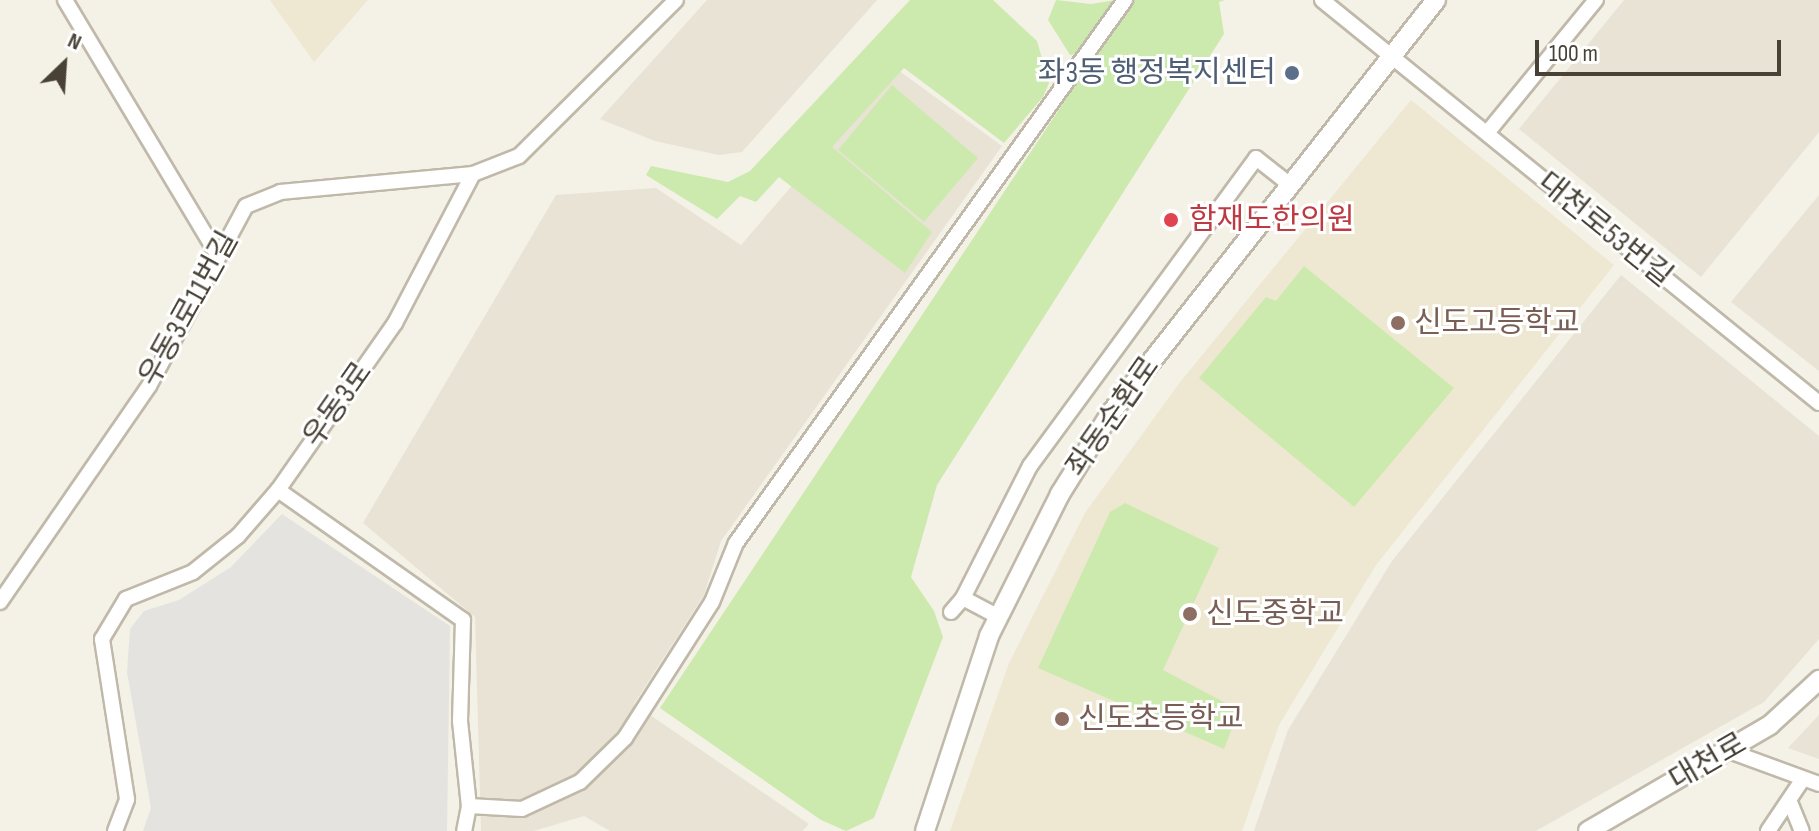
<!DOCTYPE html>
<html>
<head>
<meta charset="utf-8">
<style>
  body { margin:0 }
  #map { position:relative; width:1819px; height:831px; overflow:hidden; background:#f4f1e7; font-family:"Sofia Sans Condensed","Noto Sans KR",sans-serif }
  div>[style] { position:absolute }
  .residential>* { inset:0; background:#e8e3d5 }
  .education>* { inset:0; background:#eee7d1 }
  .green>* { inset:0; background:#cdeaae }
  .parking>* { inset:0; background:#e5e3df }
  .roads { filter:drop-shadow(2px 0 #c0b9a9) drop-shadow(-2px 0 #c0b9a9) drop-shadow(0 2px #c0b9a9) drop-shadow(0 -2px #c0b9a9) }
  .minor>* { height:14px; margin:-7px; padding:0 7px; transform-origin:7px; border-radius:7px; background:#fff }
  .tertiary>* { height:18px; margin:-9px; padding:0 9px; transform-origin:9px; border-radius:9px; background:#fff }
  .dots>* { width:22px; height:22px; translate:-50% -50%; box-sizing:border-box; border:4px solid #fff; border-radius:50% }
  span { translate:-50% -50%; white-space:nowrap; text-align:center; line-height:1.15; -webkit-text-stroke:6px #fff; paint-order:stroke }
  .service-label { font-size:30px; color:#4e5e75 }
  .right { translate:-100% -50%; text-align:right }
  .health-label { font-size:30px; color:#be3a42 }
  .left { translate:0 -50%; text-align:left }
  .street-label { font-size:30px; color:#484136 }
  .education-label { font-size:30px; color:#785e54 }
  .north { position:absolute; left:24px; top:24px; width:80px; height:80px; -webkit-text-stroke:6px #fff; paint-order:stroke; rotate:25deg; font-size:22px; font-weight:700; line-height:32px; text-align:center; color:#484136 }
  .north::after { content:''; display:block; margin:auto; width:28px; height:36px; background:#484136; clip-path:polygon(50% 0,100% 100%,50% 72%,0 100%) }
  .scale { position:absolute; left:1535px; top:40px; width:246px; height:36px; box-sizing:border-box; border:4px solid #484136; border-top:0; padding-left:10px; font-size:24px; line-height:28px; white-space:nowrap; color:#484136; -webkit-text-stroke:6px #fff; paint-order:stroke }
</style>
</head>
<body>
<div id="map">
  <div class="residential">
    <div style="clip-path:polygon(707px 0,877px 0,742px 152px,719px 155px,655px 141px,600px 119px)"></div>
    <div style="clip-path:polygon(1624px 0,1819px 0,1819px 132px,1701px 277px,1519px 129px)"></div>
    <div style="clip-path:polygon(894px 67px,1002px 146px,721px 541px,704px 595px,634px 704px,809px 824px,802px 831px,610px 831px,584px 816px,534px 831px,481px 831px,475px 617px,363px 523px,556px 195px,656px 188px,741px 245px)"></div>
    <div style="clip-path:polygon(1819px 195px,1819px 371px,1731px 302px)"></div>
    <div style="clip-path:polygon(1621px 275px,1819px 436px,1819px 639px,1764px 702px,1536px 831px,1254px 831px,1288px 730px,1392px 561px)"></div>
    <div style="clip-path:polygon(1819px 715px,1819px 759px,1788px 748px)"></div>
  </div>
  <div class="education">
    <div style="clip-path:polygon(270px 0,368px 0,314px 62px)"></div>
    <div style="clip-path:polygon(1411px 100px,1614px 265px,1376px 565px,1279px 725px,1242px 831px,950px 831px,1009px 663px,1085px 513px,1181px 381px)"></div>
  </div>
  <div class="green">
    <div style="clip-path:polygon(910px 0,993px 0,1037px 41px,1049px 83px,1043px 97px,1004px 143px,904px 68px,832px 147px,932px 232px,905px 273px,779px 177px,756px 202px,740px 196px,717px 219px,646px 175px,651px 166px,728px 182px,750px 171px)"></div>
    <div style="clip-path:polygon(1056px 0,1091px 4px,1116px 0,1077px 54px,1070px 55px,1048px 20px)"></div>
    <div style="clip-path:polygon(1132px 0,1225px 0,1219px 2px,1224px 34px,937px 485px,911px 577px,934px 611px,943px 637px,874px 818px,846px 831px,821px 820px,660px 708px)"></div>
    <div style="clip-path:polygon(892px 85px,978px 158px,924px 222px,838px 150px)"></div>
    <div style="clip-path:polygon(1304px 266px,1454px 388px,1354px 507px,1199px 378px,1266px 297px,1276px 301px)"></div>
    <div style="clip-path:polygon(1125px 503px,1219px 548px,1163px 670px,1239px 710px,1224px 749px,1038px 668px,1110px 512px)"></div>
  </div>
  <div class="parking">
    <div style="clip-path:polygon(282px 514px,450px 626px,447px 831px,143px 831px,151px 808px,127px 672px,130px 629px,144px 611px,179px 600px,231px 567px)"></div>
  </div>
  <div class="roads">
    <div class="minor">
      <div style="left:65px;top:0;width:296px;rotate:59.1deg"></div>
      <div style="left:1322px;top:0;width:640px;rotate:39.04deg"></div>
      <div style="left:1487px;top:133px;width:172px;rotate:-50.7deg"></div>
      <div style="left:278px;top:490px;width:226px;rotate:35.1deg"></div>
      <div style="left:463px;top:620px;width:101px;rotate:91.7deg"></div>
      <div style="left:460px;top:721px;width:85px;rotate:84deg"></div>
      <div style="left:469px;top:806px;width:25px;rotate:101deg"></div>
      <div style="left:963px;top:598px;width:148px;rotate:-63.1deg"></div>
      <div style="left:1030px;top:466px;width:382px;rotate:-53.7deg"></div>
      <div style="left:1256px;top:158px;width:42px;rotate:38.2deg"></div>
      <div style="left:0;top:602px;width:262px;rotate:-55.4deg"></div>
      <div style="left:149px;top:386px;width:204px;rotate:-61.7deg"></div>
      <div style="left:246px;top:206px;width:37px;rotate:-22deg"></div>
      <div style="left:280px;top:192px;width:194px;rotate:-5.3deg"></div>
      <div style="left:473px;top:174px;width:49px;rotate:-21.4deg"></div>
      <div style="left:519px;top:156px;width:221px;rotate:-44.8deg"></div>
      <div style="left:951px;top:612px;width:18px;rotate:-49deg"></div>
      <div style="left:963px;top:598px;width:40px;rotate:28deg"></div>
      <div style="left:1729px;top:751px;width:96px;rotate:20.1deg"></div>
      <div style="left:1790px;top:802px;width:31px;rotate:68deg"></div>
      <div style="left:469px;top:806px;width:53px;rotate:3.2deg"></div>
      <div style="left:522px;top:809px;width:64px;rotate:-25deg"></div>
      <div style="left:580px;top:782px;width:63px;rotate:-44.4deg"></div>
      <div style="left:625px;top:738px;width:161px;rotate:-57.4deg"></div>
      <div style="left:712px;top:602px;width:64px;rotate:-67.9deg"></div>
      <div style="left:736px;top:543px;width:668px;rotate:-54.38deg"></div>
      <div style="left:115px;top:831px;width:34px;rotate:-69deg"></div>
      <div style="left:127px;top:799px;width:162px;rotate:-98.9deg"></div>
      <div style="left:102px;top:639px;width:47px;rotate:-59deg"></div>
      <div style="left:126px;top:599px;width:72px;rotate:-21.9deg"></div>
      <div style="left:193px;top:572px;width:58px;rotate:-38.7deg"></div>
      <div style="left:238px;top:536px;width:61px;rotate:-49deg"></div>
      <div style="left:278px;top:490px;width:204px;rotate:-55deg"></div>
      <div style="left:395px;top:323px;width:168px;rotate:-62.4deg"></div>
      <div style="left:1768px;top:831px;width:63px;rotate:-56.1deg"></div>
    </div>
    <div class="tertiary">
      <div style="left:925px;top:831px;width:205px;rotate:-71.8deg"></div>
      <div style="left:989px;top:636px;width:159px;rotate:-63.4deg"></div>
      <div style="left:1060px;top:494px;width:94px;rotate:-58deg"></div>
      <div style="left:1110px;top:414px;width:527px;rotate:-51.78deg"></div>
      <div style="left:1588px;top:831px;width:211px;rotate:-30.2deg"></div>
      <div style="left:1770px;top:725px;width:67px;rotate:-42.6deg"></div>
    </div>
  </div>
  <div class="dots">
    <div style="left:1292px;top:73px;background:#5c6f8a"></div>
    <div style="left:1171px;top:220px;background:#e0444e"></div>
    <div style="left:1398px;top:323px;background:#8d6e63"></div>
    <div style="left:1190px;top:614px;background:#8d6e63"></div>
    <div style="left:1062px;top:719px;background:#8d6e63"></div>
  </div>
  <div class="service-label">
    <span class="right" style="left:1276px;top:73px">좌3동 행정복지센터</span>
  </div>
  <div class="health-label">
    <span class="left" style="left:1189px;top:220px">함재도한의원</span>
  </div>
  <div class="street-label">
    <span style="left:1605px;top:230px;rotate:39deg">대천로53번길</span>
    <span style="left:189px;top:309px;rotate:-61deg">우동3로11번길</span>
    <span style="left:338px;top:405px;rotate:-55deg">우동3로</span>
    <span style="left:1113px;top:417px;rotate:-55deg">좌동순환로</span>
    <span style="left:1708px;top:762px;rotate:-30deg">대천로</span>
  </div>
  <div class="education-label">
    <span class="left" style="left:1414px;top:323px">신도고등학교</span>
    <span class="left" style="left:1206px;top:614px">신도중학교</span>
    <span class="left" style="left:1078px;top:719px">신도초등학교</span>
  </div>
  <div class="north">N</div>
  <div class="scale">100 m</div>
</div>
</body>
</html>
